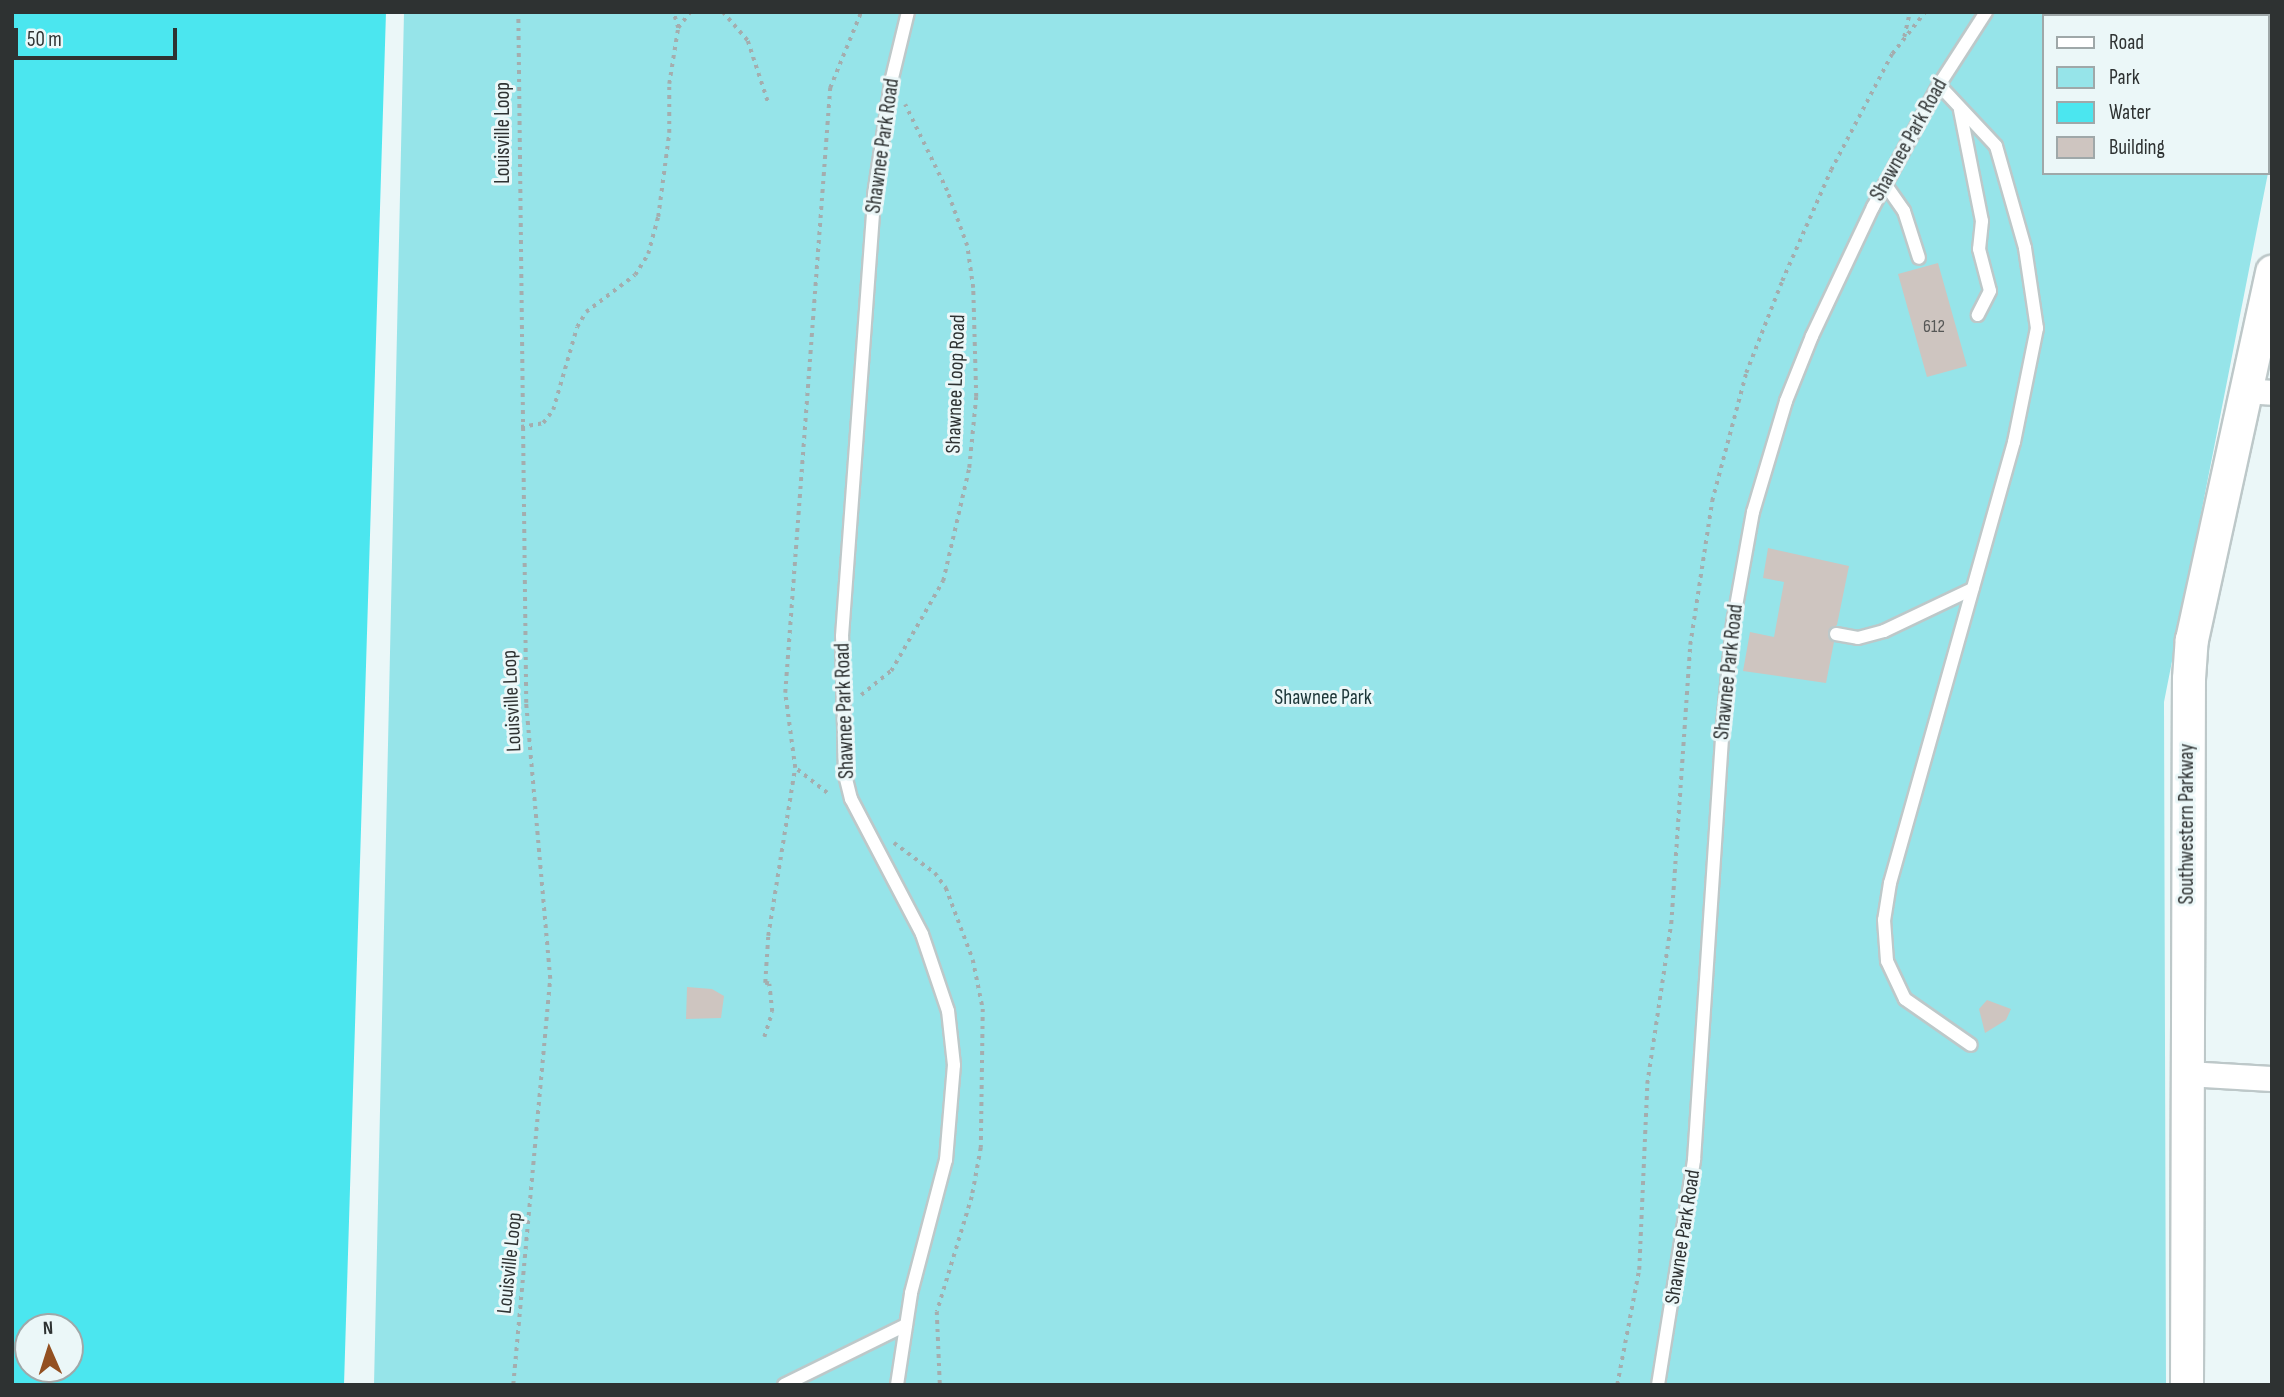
<!DOCTYPE html>
<html>
<head>
<meta charset="utf-8">
<style>
  body { margin:0 }
  #map { position:relative; width:2284px; height:1397px; overflow:hidden; background:#ebf7f8; font-family:"Sofia Sans Condensed",sans-serif }
  div>[style] { position:absolute }
  .green>* { inset:0; background:#96e4e9 }
  .water>* { inset:0; background:#4be6ef }
  .building>* { inset:0; background:#cec5c0 }
  .path>* { height:3.5px; margin-top:-1.75px; transform-origin:0; background:repeating-linear-gradient(90deg,#a4adae 0 3.5px,transparent 0 8.5px) }
  .roads { filter:drop-shadow(2px 0 #bdc8c9) drop-shadow(-2px 0 #bdc8c9) drop-shadow(0 2px #bdc8c9) drop-shadow(0 -2px #bdc8c9) }
  .service>* { height:12px; margin:-6px; padding:0 6px; transform-origin:6px; border-radius:6px; background:#fff }
  .minor>* { height:24px; margin:-12px; padding:0 12px; transform-origin:12px; border-radius:12px; background:#fff }
  .tertiary>* { height:32px; margin:-16px; padding:0 16px; transform-origin:16px; border-radius:16px; background:#fff }
  span { translate:-50% -50%; white-space:nowrap; text-align:center; line-height:1.15; -webkit-text-stroke:6px #ebf7f8; paint-order:stroke }
  .number-label { font-size:18px; color:#565756 }
  .number-label span { -webkit-text-stroke-width:0 }
  .street-label { font-size:21px; color:#2e3232 }
  .park-label { font-size:21px; color:#1d3638 }
  .frame { position:absolute; inset:0; border:14px solid #2e3232; pointer-events:none }
  .legend { position:absolute; left:2042px; top:14px; width:228px; height:161px; box-sizing:border-box; background:#ebf7f8; border:2px solid #9fa8a9; margin:0; padding:9px 12px; list-style:none; font-size:21px; color:#2e3232 }
  .legend li { display:flex; align-items:center; gap:14px; height:35px }
  .legend b { width:35px; border:2px solid #9fa8a9 }
  .north { position:absolute; left:14px; top:1313px; width:70px; height:70px; box-sizing:border-box; background:#ebf7f8; border:2px solid #9fa8a9; border-radius:50%; rotate:357deg; font-size:19px; font-weight:700; line-height:28px; text-align:center; color:#2e3232 }
  .north::after { content:''; display:block; margin:auto; width:24px; height:32px; background:#935021; clip-path:polygon(50% 0,100% 100%,50% 72%,0 100%) }
  .scale { position:absolute; left:14px; top:28px; width:163px; height:32px; box-sizing:border-box; border:4px solid #2e3232; border-top:0; padding-left:9px; font-size:21px; line-height:24px; white-space:nowrap; color:#2e3232; -webkit-text-stroke:5px #ebf7f8; paint-order:stroke }
</style>
</head>
<body>
<div id="map">
  <div class="green">
    <div style="clip-path:polygon(404px 12px,2272px 12px,2268px 171px,2268px 16px,2044px 16px,2044px 173px,2268px 173px,2164px 702px,2166px 1385px,374px 1385px)"></div>
  </div>
  <div class="water">
    <div style="clip-path:polygon(evenodd,12px 12px,386px 12px,344px 1385px,12px 1385px,12px 12px,28px 1327px,70px 1327px,70px 1369px,28px 1369px,28px 1327px)"></div>
  </div>
  <div class="building">
    <div style="clip-path:polygon(1938px 263px,1967px 366px,1927px 377px,1898px 274px)"></div>
    <div style="clip-path:polygon(1768px 548px,1849px 566px,1837px 625px,1828px 632px,1834px 642px,1826px 683px,1743px 671px,1750px 632px,1774px 637px,1784px 582px,1763px 578px)"></div>
    <div style="clip-path:polygon(687px 987px,712px 989px,724px 996px,721px 1018px,686px 1019px)"></div>
    <div style="clip-path:polygon(1987px 1000px,2011px 1009px,2006px 1020px,1985px 1033px,1979px 1009px)"></div>
  </div>
  <div class="path">
    <div style="left:723px;top:12px;width:38px;rotate:49deg"></div>
    <div style="left:748px;top:41px;width:67px;rotate:71.8deg"></div>
    <div style="left:678px;top:28px;width:20px;rotate:-53deg"></div>
    <div style="left:1904px;top:37px;width:26px;rotate:-77deg"></div>
    <div style="left:521px;top:427px;width:22px;rotate:-10deg"></div>
    <div style="left:543px;top:423px;width:16px;rotate:-52deg"></div>
    <div style="left:553px;top:410px;width:86px;rotate:-73.9deg"></div>
    <div style="left:577px;top:327px;width:17px;rotate:-59deg"></div>
    <div style="left:586px;top:312px;width:61px;rotate:-37.1deg"></div>
    <div style="left:635px;top:275px;width:25px;rotate:-58deg"></div>
    <div style="left:648px;top:254px;width:38px;rotate:-75deg"></div>
    <div style="left:658px;top:217px;width:85px;rotate:-82.5deg"></div>
    <div style="left:669px;top:133px;width:49px;rotate:-90deg"></div>
    <div style="left:669px;top:84px;width:57px;rotate:-80.9deg"></div>
    <div style="left:678px;top:28px;width:17px;rotate:-107deg"></div>
    <div style="left:861px;top:695px;width:38px;rotate:-39deg"></div>
    <div style="left:891px;top:671px;width:104px;rotate:-60deg"></div>
    <div style="left:943px;top:581px;width:116px;rotate:-77deg"></div>
    <div style="left:969px;top:468px;width:71px;rotate:-84.4deg"></div>
    <div style="left:976px;top:397px;width:109px;rotate:-91.6deg"></div>
    <div style="left:973px;top:288px;width:42px;rotate:-98.1deg"></div>
    <div style="left:967px;top:246px;width:59px;rotate:-110deg"></div>
    <div style="left:947px;top:191px;width:96px;rotate:-116deg"></div>
    <div style="left:827px;top:793px;width:41px;rotate:-142deg"></div>
    <div style="left:795px;top:768px;width:76px;rotate:-97.6deg"></div>
    <div style="left:785px;top:693px;width:607px;rotate:-85.75deg"></div>
    <div style="left:830px;top:88px;width:82px;rotate:-67.8deg"></div>
    <div style="left:894px;top:843px;width:51px;rotate:36.2deg"></div>
    <div style="left:935px;top:873px;width:19px;rotate:54deg"></div>
    <div style="left:946px;top:888px;width:77px;rotate:69.4deg"></div>
    <div style="left:973px;top:960px;width:50px;rotate:78.5deg"></div>
    <div style="left:983px;top:1009px;width:139px;rotate:90.8deg"></div>
    <div style="left:981px;top:1148px;width:50px;rotate:100.4deg"></div>
    <div style="left:972px;top:1197px;width:120px;rotate:106.9deg"></div>
    <div style="left:937px;top:1312px;width:73px;rotate:87.6deg"></div>
    <div style="left:764px;top:1037px;width:26px;rotate:-72deg"></div>
    <div style="left:772px;top:1012px;width:28px;rotate:-96deg"></div>
    <div style="left:769px;top:984px;width:4px;rotate:-166deg"></div>
    <div style="left:765px;top:983px;width:47px;rotate:-86.3deg"></div>
    <div style="left:768px;top:936px;width:170px;rotate:-80.9deg"></div>
    <div style="left:513px;top:1385px;width:408px;rotate:-84.8deg"></div>
    <div style="left:550px;top:979px;width:277px;rotate:-95deg"></div>
    <div style="left:526px;top:703px;width:691px;rotate:-90.66deg"></div>
    <div style="left:1617px;top:1385px;width:117px;rotate:-79.2deg"></div>
    <div style="left:1639px;top:1270px;width:186px;rotate:-87.5deg"></div>
    <div style="left:1647px;top:1084px;width:162px;rotate:-81.5deg"></div>
    <div style="left:1671px;top:924px;width:280px;rotate:-86.1deg"></div>
    <div style="left:1690px;top:645px;width:146px;rotate:-81.3deg"></div>
    <div style="left:1712px;top:501px;width:132px;rotate:-75.1deg"></div>
    <div style="left:1746px;top:373px;width:99px;rotate:-68.6deg"></div>
    <div style="left:1782px;top:281px;width:121px;rotate:-66.2deg"></div>
    <div style="left:1831px;top:170px;width:131px;rotate:-62.3deg"></div>
    <div style="left:1892px;top:54px;width:53px;rotate:-51.8deg"></div>
  </div>
  <div class="roads">
    <div class="service">
      <div style="left:1939px;top:85px;width:83px;rotate:46.9deg"></div>
      <div style="left:1996px;top:146px;width:106px;rotate:74.1deg"></div>
      <div style="left:2025px;top:248px;width:81px;rotate:81.5deg"></div>
      <div style="left:2037px;top:328px;width:116px;rotate:101.4deg"></div>
      <div style="left:2014px;top:442px;width:458px;rotate:105.7deg"></div>
      <div style="left:1890px;top:883px;width:37px;rotate:99deg"></div>
      <div style="left:1884px;top:920px;width:41px;rotate:85.8deg"></div>
      <div style="left:1887px;top:961px;width:42px;rotate:64.7deg"></div>
      <div style="left:1905px;top:999px;width:80px;rotate:34.9deg"></div>
      <div style="left:1960px;top:110px;width:113px;rotate:78.8deg"></div>
      <div style="left:1982px;top:221px;width:28px;rotate:96deg"></div>
      <div style="left:1979px;top:249px;width:43px;rotate:75.3deg"></div>
      <div style="left:1990px;top:291px;width:27px;rotate:117deg"></div>
      <div style="left:1885px;top:184px;width:33px;rotate:55deg"></div>
      <div style="left:1904px;top:211px;width:49px;rotate:72.3deg"></div>
      <div style="left:1836px;top:634px;width:22px;rotate:10deg"></div>
      <div style="left:1858px;top:638px;width:27px;rotate:-15deg"></div>
      <div style="left:1884px;top:631px;width:98px;rotate:-25.5deg"></div>
      <div style="left:784px;top:1385px;width:136px;rotate:-26.2deg"></div>
      <div style="left:897px;top:1385px;width:93px;rotate:-81.3deg"></div>
      <div style="left:911px;top:1293px;width:138px;rotate:-75.3deg"></div>
      <div style="left:946px;top:1160px;width:95px;rotate:-85.2deg"></div>
      <div style="left:954px;top:1065px;width:54px;rotate:-96.3deg"></div>
      <div style="left:948px;top:1011px;width:81px;rotate:-108.7deg"></div>
      <div style="left:922px;top:934px;width:153px;rotate:-117.7deg"></div>
      <div style="left:851px;top:799px;width:25px;rotate:-104deg"></div>
      <div style="left:845px;top:775px;width:139px;rotate:-91.2deg"></div>
      <div style="left:842px;top:636px;width:442px;rotate:-85.8deg"></div>
      <div style="left:874px;top:195px;width:118px;rotate:-81.3deg"></div>
      <div style="left:892px;top:78px;width:68px;rotate:-76.4deg"></div>
      <div style="left:1658px;top:1385px;width:228px;rotate:-80.9deg"></div>
      <div style="left:1694px;top:1160px;width:436px;rotate:-86.2deg"></div>
      <div style="left:1723px;top:725px;width:102px;rotate:-84.4deg"></div>
      <div style="left:1733px;top:623px;width:113px;rotate:-79.8deg"></div>
      <div style="left:1753px;top:512px;width:116px;rotate:-73.4deg"></div>
      <div style="left:1786px;top:401px;width:70px;rotate:-68.2deg"></div>
      <div style="left:1812px;top:336px;width:143px;rotate:-64.7deg"></div>
      <div style="left:1873px;top:207px;width:139px;rotate:-61.6deg"></div>
      <div style="left:1939px;top:85px;width:87px;rotate:-57.2deg"></div>
    </div>
    <div class="minor">
      <div style="left:2246px;top:391px;width:26px;rotate:4deg"></div>
      <div style="left:2187px;top:1074px;width:85px;rotate:3.4deg"></div>
    </div>
    <div class="tertiary">
      <div style="left:2187px;top:1385px;width:706px;rotate:-89.84deg"></div>
      <div style="left:2189px;top:679px;width:39px;rotate:-86deg"></div>
      <div style="left:2192px;top:640px;width:377px;rotate:-77.7deg"></div>
    </div>
  </div>
  <div class="number-label">
    <span style="left:1934px;top:327px">612</span>
  </div>
  <div class="street-label">
    <span style="left:503px;top:133px;rotate:-90deg">Louisville Loop</span>
    <span style="left:1909px;top:140px;rotate:-61deg">Shawnee Park Road</span>
    <span style="left:883px;top:146px;rotate:-82deg">Shawnee Park Road</span>
    <span style="left:956px;top:384px;rotate:-88deg">Shawnee Loop Road</span>
    <span style="left:1729px;top:672px;rotate:-84deg">Shawnee Park Road</span>
    <span style="left:512px;top:701px;rotate:-93deg">Louisville Loop</span>
    <span style="left:845px;top:711px;rotate:-92deg">Shawnee Park Road</span>
    <span style="left:2187px;top:824px;rotate:-90deg">Southwestern Parkway</span>
    <span style="left:1683px;top:1237px;rotate:-81deg">Shawnee Park Road</span>
    <span style="left:510px;top:1263px;rotate:-84deg">Louisville Loop</span>
  </div>
  <div class="park-label">
    <span style="left:1323px;top:698px">Shawnee Park</span>
  </div>
  <div class="frame"></div>
  <ul class="legend">
  <li><b style="height:9px;background:#fff"></b>Road</li>
  <li><b style="height:19px;background:#96e4e9"></b>Park</li>
  <li><b style="height:19px;background:#4be6ef"></b>Water</li>
  <li><b style="height:19px;background:#cec5c0"></b>Building</li>
  </ul>
  <div class="north">N</div>
  <div class="scale">50 m</div>
</div>
</body>
</html>
